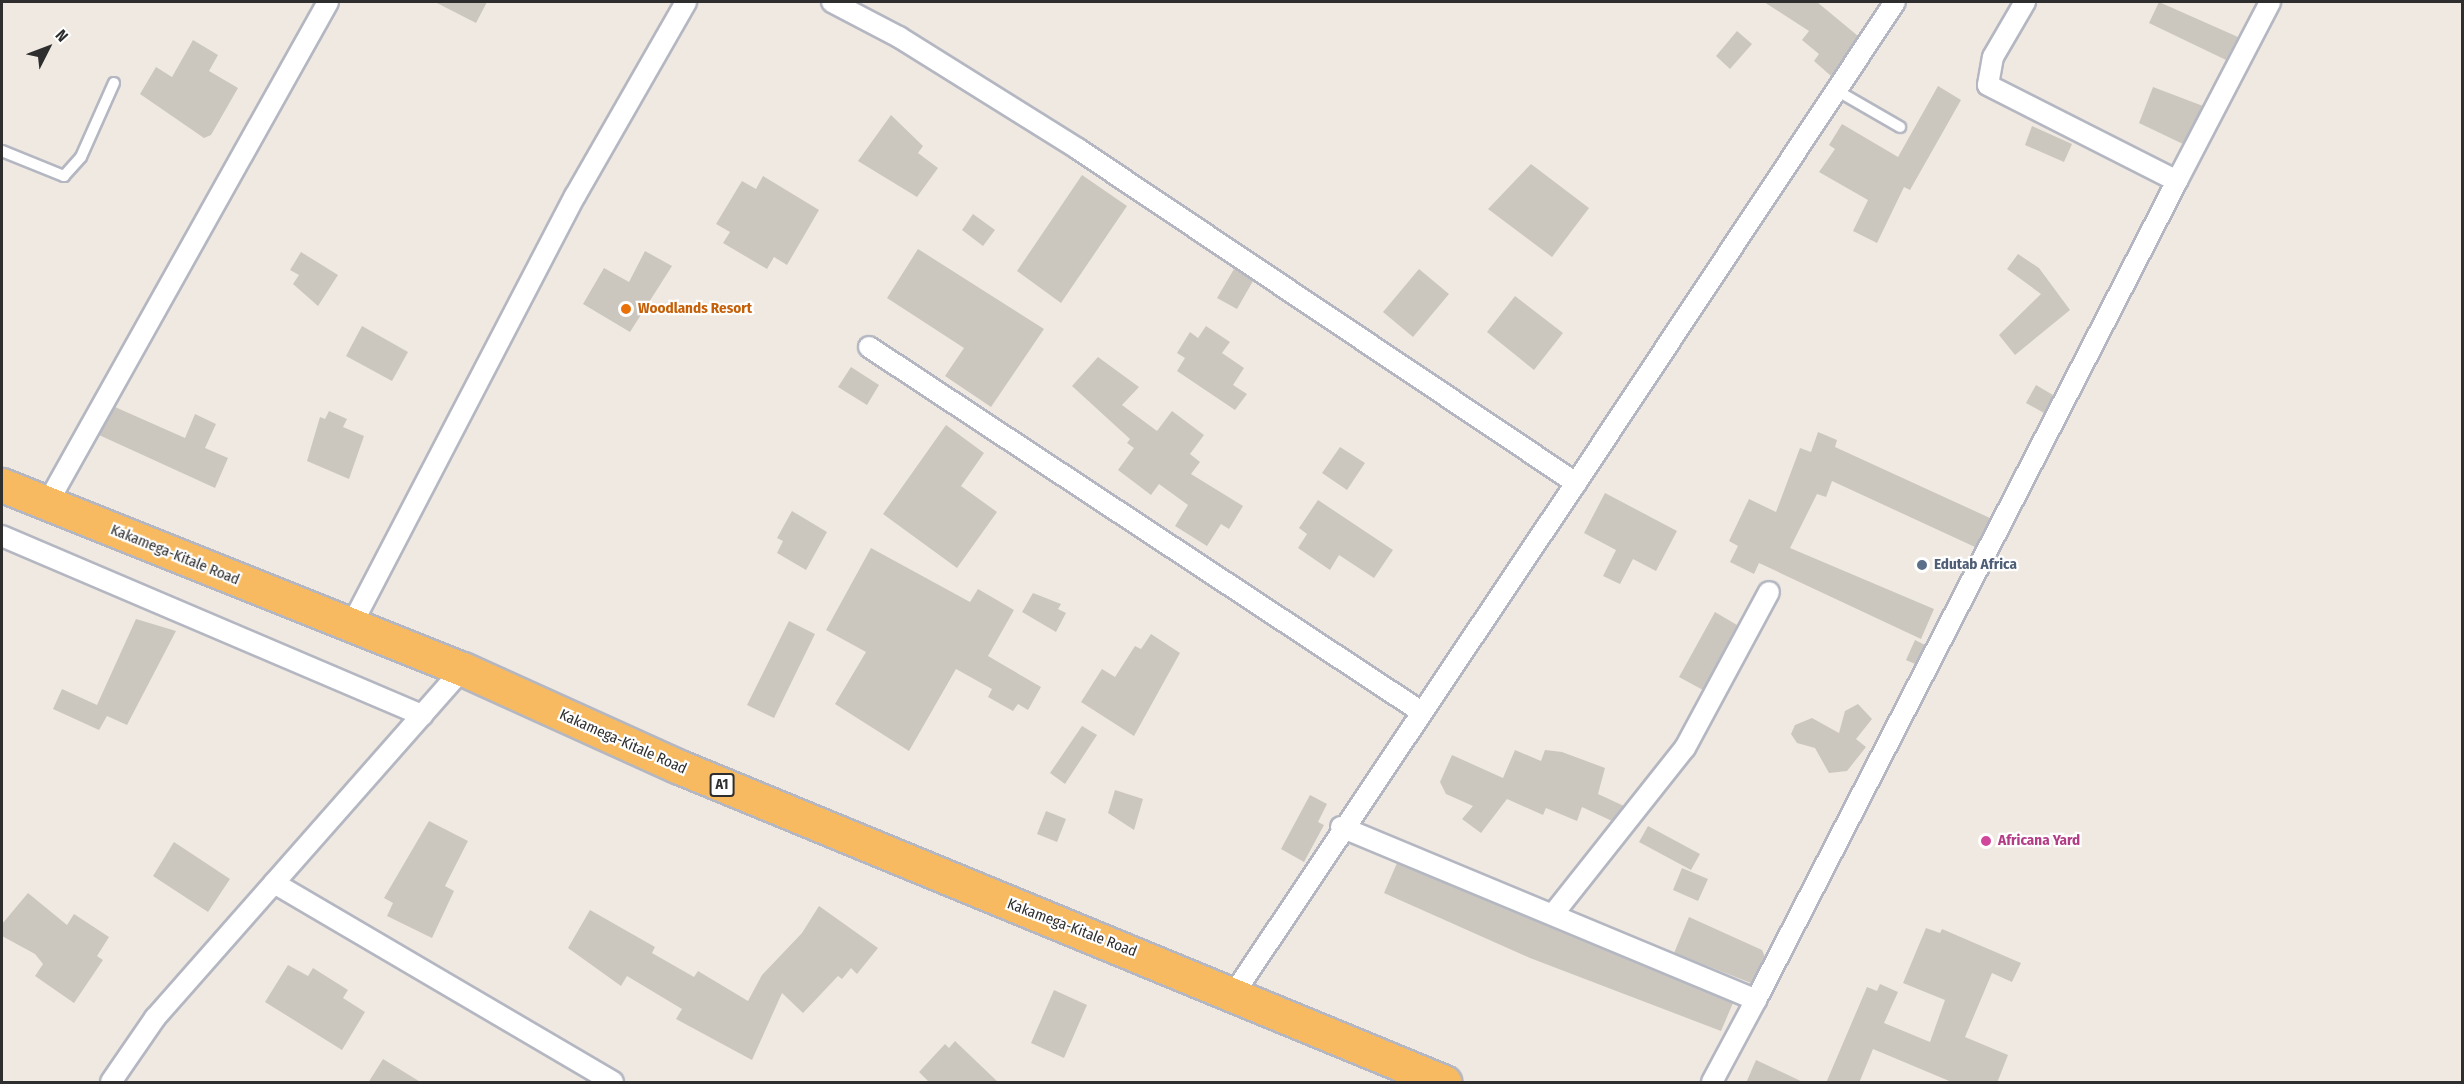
<!DOCTYPE html>
<html>
<head>
<meta charset="utf-8">
<style>
  body { margin:0 }
  #map { position:relative; width:2464px; height:1084px; overflow:hidden; background:#efe9e1; font-family:"Fira Sans Condensed",sans-serif }
  div>[style] { position:absolute }
  .building>* { inset:0; background:#cbc7bf }
  .roads { filter:drop-shadow(2px 0 #b4b7c1) drop-shadow(-2px 0 #b4b7c1) drop-shadow(0 2px #b4b7c1) drop-shadow(0 -2px #b4b7c1) }
  .service>* { height:10px; margin:-5px; padding:0 5px; transform-origin:5px; border-radius:5px; background:#fff }
  .minor>* { height:20px; margin:-10px; padding:0 10px; transform-origin:10px; border-radius:10px; background:#fff }
  .trunk>* { height:33px; margin:-16.5px; padding:0 16.5px; transform-origin:16.5px; border-radius:16.5px; background:#f8ba60 }
  .dots>* { width:16px; height:16px; translate:-50% -50%; box-sizing:border-box; border:3px solid #fff; border-radius:50% }
  span { translate:-50% -50%; white-space:nowrap; text-align:center; line-height:1.15; -webkit-text-stroke:4.5px #fff; paint-order:stroke }
  .shield-label span { padding:2px 4px; background:#fff; border:2px solid; border-radius:4px; -webkit-text-stroke-width:0 }
  .shield-label { font-size:14px; color:#2e2e2e; font-weight:700 }
  .food-label { font-size:15px; color:#c56008; font-weight:700 }
  .left { translate:0 -50%; text-align:left }
  .street-label { font-size:15px; color:#2e2e2e }
  .service-label { font-size:15px; color:#4e5e75; font-weight:700 }
  .hotel-label { font-size:15px; color:#b23c85; font-weight:700 }
  .frame { position:absolute; inset:0; border:3px solid #2e2e2e; pointer-events:none }
  .north { position:absolute; left:18px; top:18px; width:60px; height:60px; -webkit-text-stroke:4px #fff; paint-order:stroke; rotate:48deg; font-size:16px; font-weight:700; line-height:24px; text-align:center; color:#2e2e2e }
  .north::after { content:''; display:block; margin:auto; width:21px; height:27px; background:#2e2e2e; clip-path:polygon(50% 0,100% 100%,50% 72%,0 100%) }
</style>
</head>
<body>
<div id="map">
  <div class="building">
    <div style="clip-path:polygon(435px 2px,487px 2px,476px 23px)"></div>
    <div style="clip-path:polygon(1764px 2px,1817px 2px,1858px 36px,1831px 76px,1814px 61px,1819px 54px,1802px 40px,1809px 31px)"></div>
    <div style="clip-path:polygon(2159px 2px,2238px 37px,2226px 60px,2149px 23px)"></div>
    <div style="clip-path:polygon(1737px 31px,1752px 44px,1730px 69px,1716px 56px)"></div>
    <div style="clip-path:polygon(193px 40px,218px 55px,209px 71px,238px 88px,211px 135px,204px 138px,140px 94px,156px 67px,172px 77px)"></div>
    <div style="clip-path:polygon(1938px 86px,1961px 100px,1910px 190px,1904px 187px,1877px 243px,1853px 231px,1868px 200px,1819px 172px,1835px 149px,1829px 145px,1842px 124px,1898px 157px)"></div>
    <div style="clip-path:polygon(2153px 87px,2203px 106px,2183px 144px,2139px 123px)"></div>
    <div style="clip-path:polygon(891px 115px,923px 146px,918px 153px,938px 168px,917px 197px,858px 161px)"></div>
    <div style="clip-path:polygon(2032px 126px,2072px 144px,2064px 162px,2025px 145px)"></div>
    <div style="clip-path:polygon(1531px 164px,1589px 208px,1552px 257px,1488px 209px)"></div>
    <div style="clip-path:polygon(1082px 175px,1127px 206px,1061px 303px,1017px 271px)"></div>
    <div style="clip-path:polygon(763px 176px,819px 210px,787px 265px,774px 257px,767px 269px,723px 243px,730px 232px,716px 224px,742px 181px,756px 189px)"></div>
    <div style="clip-path:polygon(973px 214px,995px 230px,983px 246px,962px 230px)"></div>
    <div style="clip-path:polygon(918px 249px,1044px 329px,991px 407px,945px 376px,964px 348px,887px 298px)"></div>
    <div style="clip-path:polygon(645px 251px,672px 266px,630px 332px,583px 304px,604px 268px,629px 282px)"></div>
    <div style="clip-path:polygon(301px 252px,338px 275px,318px 306px,293px 284px,299px 275px,290px 270px)"></div>
    <div style="clip-path:polygon(2018px 254px,2039px 268px,2070px 310px,2015px 355px,1999px 335px,2041px 294px,2007px 269px)"></div>
    <div style="clip-path:polygon(1234px 269px,1253px 281px,1237px 309px,1217px 298px)"></div>
    <div style="clip-path:polygon(1419px 269px,1449px 294px,1413px 337px,1383px 312px)"></div>
    <div style="clip-path:polygon(1515px 296px,1563px 333px,1534px 370px,1487px 332px)"></div>
    <div style="clip-path:polygon(362px 326px,408px 352px,392px 381px,346px 356px)"></div>
    <div style="clip-path:polygon(1206px 326px,1230px 342px,1222px 353px,1244px 368px,1233px 385px,1247px 394px,1235px 410px,1177px 371px,1185px 358px,1177px 353px,1190px 332px,1198px 338px)"></div>
    <div style="clip-path:polygon(1098px 357px,1139px 387px,1122px 405px,1157px 431px,1172px 411px,1204px 435px,1190px 454px,1200px 462px,1191px 474px,1243px 506px,1229px 529px,1221px 524px,1207px 546px,1175px 526px,1188px 505px,1159px 484px,1151px 495px,1118px 470px,1134px 448px,1127px 443px,1130px 439px,1072px 386px)"></div>
    <div style="clip-path:polygon(851px 367px,879px 385px,867px 405px,838px 387px)"></div>
    <div style="clip-path:polygon(2036px 385px,2053px 395px,2044px 413px,2026px 403px)"></div>
    <div style="clip-path:polygon(115px 407px,185px 438px,195px 414px,216px 424px,205px 448px,228px 458px,215px 488px,99px 435px)"></div>
    <div style="clip-path:polygon(329px 411px,347px 419px,343px 427px,364px 436px,349px 479px,307px 461px,320px 417px,325px 419px)"></div>
    <div style="clip-path:polygon(946px 425px,984px 453px,961px 486px,997px 512px,957px 568px,883px 514px)"></div>
    <div style="clip-path:polygon(1818px 432px,1837px 440px,1835px 447px,1990px 518px,1975px 547px,1832px 481px,1826px 497px,1817px 494px,1790px 548px,1934px 609px,1921px 639px,1759px 563px,1754px 574px,1730px 562px,1738px 546px,1729px 541px,1749px 499px,1776px 512px,1800px 448px,1811px 452px)"></div>
    <div style="clip-path:polygon(1340px 447px,1365px 463px,1347px 490px,1322px 473px)"></div>
    <div style="clip-path:polygon(1605px 493px,1677px 531px,1656px 571px,1633px 559px,1620px 584px,1603px 576px,1616px 550px,1584px 533px)"></div>
    <div style="clip-path:polygon(1318px 500px,1393px 550px,1374px 578px,1339px 555px,1330px 570px,1298px 548px,1307px 534px,1299px 528px)"></div>
    <div style="clip-path:polygon(792px 511px,827px 532px,806px 570px,777px 553px,783px 541px,777px 538px)"></div>
    <div style="clip-path:polygon(871px 548px,970px 602px,978px 589px,1014px 610px,988px 656px,1041px 687px,1028px 710px,1018px 704px,1013px 711px,988px 697px,992px 689px,956px 669px,909px 751px,835px 704px,866px 652px,826px 630px)"></div>
    <div style="clip-path:polygon(1033px 593px,1061px 604px,1058px 609px,1066px 613px,1056px 632px,1022px 612px)"></div>
    <div style="clip-path:polygon(1715px 612px,1737px 625px,1703px 690px,1679px 677px)"></div>
    <div style="clip-path:polygon(136px 619px,176px 631px,127px 725px,107px 716px,99px 730px,53px 709px,62px 689px,97px 705px)"></div>
    <div style="clip-path:polygon(789px 621px,815px 634px,774px 718px,747px 705px)"></div>
    <div style="clip-path:polygon(1151px 634px,1180px 653px,1134px 736px,1081px 702px,1102px 669px,1115px 677px,1135px 646px,1141px 649px)"></div>
    <div style="clip-path:polygon(1915px 640px,1925px 645px,1915px 664px,1906px 660px)"></div>
    <div style="clip-path:polygon(1858px 704px,1872px 719px,1856px 739px,1866px 747px,1847px 771px,1829px 773px,1815px 748px,1797px 743px,1791px 734px,1795px 725px,1812px 718px,1839px 733px,1845px 711px)"></div>
    <div style="clip-path:polygon(1082px 726px,1097px 735px,1065px 784px,1050px 773px)"></div>
    <div style="clip-path:polygon(1515px 750px,1541px 761px,1545px 750px,1562px 752px,1605px 768px,1598px 794px,1624px 806px,1612px 821px,1582px 807px,1577px 821px,1546px 808px,1543px 815px,1507px 799px,1481px 833px,1462px 819px,1473px 806px,1446px 794px,1440px 782px,1452px 755px,1503px 778px)"></div>
    <div style="clip-path:polygon(1115px 790px,1143px 799px,1134px 830px,1108px 813px)"></div>
    <div style="clip-path:polygon(1310px 795px,1327px 804px,1318px 822px,1324px 825px,1304px 862px,1281px 849px)"></div>
    <div style="clip-path:polygon(1046px 811px,1066px 819px,1057px 842px,1037px 834px)"></div>
    <div style="clip-path:polygon(429px 821px,468px 841px,445px 886px,454px 891px,432px 938px,387px 916px,393px 903px,384px 898px)"></div>
    <div style="clip-path:polygon(1648px 826px,1700px 854px,1691px 870px,1639px 842px)"></div>
    <div style="clip-path:polygon(174px 842px,230px 879px,208px 912px,153px 876px)"></div>
    <div style="clip-path:polygon(1397px 863px,1733px 1003px,1721px 1031px,1530px 958px,1384px 893px)"></div>
    <div style="clip-path:polygon(1682px 868px,1708px 879px,1698px 901px,1673px 890px)"></div>
    <div style="clip-path:polygon(28px 893px,67px 925px,74px 914px,109px 937px,97px 956px,103px 960px,74px 1003px,35px 976px,43px 964px,35px 954px,2px 936px,2px 924px)"></div>
    <div style="clip-path:polygon(819px 906px,878px 948px,857px 974px,851px 968px,842px 979px,838px 976px,803px 1013px,782px 993px,752px 1060px,676px 1019px,682px 1009px,627px 976px,621px 986px,568px 948px,590px 910px,655px 947px,652px 953px,694px 977px,698px 971px,748px 1001px,762px 975px,802px 933px)"></div>
    <div style="clip-path:polygon(1689px 917px,1762px 950px,1765px 957px,1751px 983px,1674px 953px)"></div>
    <div style="clip-path:polygon(1926px 928px,1940px 933px,1942px 929px,2021px 963px,2012px 982px,1992px 973px,1965px 1037px,2008px 1055px,1997px 1083px,1954px 1083px,1873px 1049px,1859px 1083px,1826px 1083px,1867px 987px,1877px 991px,1880px 984px,1898px 992px,1884px 1023px,1930px 1042px,1945px 1000px,1903px 983px)"></div>
    <div style="clip-path:polygon(288px 965px,308px 976px,313px 968px,348px 990px,343px 998px,365px 1012px,342px 1050px,265px 1002px)"></div>
    <div style="clip-path:polygon(1054px 990px,1087px 1005px,1064px 1058px,1031px 1043px)"></div>
    <div style="clip-path:polygon(955px 1041px,999px 1083px,930px 1083px,919px 1072px,945px 1044px,949px 1048px)"></div>
    <div style="clip-path:polygon(383px 1059px,422px 1083px,368px 1083px)"></div>
    <div style="clip-path:polygon(1756px 1060px,1805px 1083px,1746px 1083px)"></div>
  </div>
  <div class="roads">
    <div class="service">
      <div style="left:1836px;top:90px;width:74px;rotate:30deg"></div>
      <div style="left:2px;top:151px;width:67px;rotate:22deg"></div>
      <div style="left:64px;top:176px;width:25px;rotate:-48deg"></div>
      <div style="left:81px;top:157px;width:81px;rotate:-66deg"></div>
    </div>
    <div class="minor">
      <div style="left:832px;top:2px;width:76px;rotate:27.6deg"></div>
      <div style="left:899px;top:37px;width:211px;rotate:32deg"></div>
      <div style="left:1078px;top:149px;width:600px;rotate:33.85deg"></div>
      <div style="left:1576px;top:483px;width:613px;rotate:123.82deg"></div>
      <div style="left:2177px;top:181px;width:202px;rotate:-62.5deg"></div>
      <div style="left:869px;top:347px;width:660px;rotate:33.45deg"></div>
      <div style="left:1576px;top:483px;width:577px;rotate:-56.45deg"></div>
      <div style="left:47px;top:504px;width:575px;rotate:-60.76deg"></div>
      <div style="left:2px;top:536px;width:457px;rotate:23.1deg"></div>
      <div style="left:351px;top:626px;width:485px;rotate:-62.5deg"></div>
      <div style="left:575px;top:196px;width:224px;rotate:-60.2deg"></div>
      <div style="left:1341px;top:827px;width:450px;rotate:22.6deg"></div>
      <div style="left:1756px;top:1000px;width:921px;rotate:-62.79deg"></div>
      <div style="left:2177px;top:181px;width:212px;rotate:-153.1deg"></div>
      <div style="left:1988px;top:85px;width:28px;rotate:-80deg"></div>
      <div style="left:1993px;top:57px;width:64px;rotate:-59.8deg"></div>
      <div style="left:274px;top:883px;width:393px;rotate:30.4deg"></div>
      <div style="left:1554px;top:913px;width:211px;rotate:-51.6deg"></div>
      <div style="left:1685px;top:748px;width:177px;rotate:-61.7deg"></div>
      <div style="left:111px;top:1082px;width:78px;rotate:-55.5deg"></div>
      <div style="left:155px;top:1018px;width:465px;rotate:-48.6deg"></div>
      <div style="left:1712px;top:1082px;width:93px;rotate:-61.8deg"></div>
    </div>
    <div class="trunk">
      <div style="left:2px;top:485px;width:496px;rotate:21.8deg"></div>
      <div style="left:463px;top:669px;width:235px;rotate:24.4deg"></div>
      <div style="left:677px;top:766px;width:830px;rotate:22.39deg"></div>
    </div>
  </div>
  <div class="dots">
    <div style="left:626px;top:309px;background:#e8710a"></div>
    <div style="left:1922px;top:565px;background:#5c6f8a"></div>
    <div style="left:1986px;top:841px;background:#d1479c"></div>
  </div>
  <div class="shield-label">
    <span style="left:722px;top:785px">A1</span>
  </div>
  <div class="food-label">
    <span class="left" style="left:638px;top:309px">Woodlands Resort</span>
  </div>
  <div class="street-label">
    <span style="left:175px;top:555px;rotate:22deg">Kakamega-Kitale Road</span>
    <span style="left:623px;top:742px;rotate:24deg">Kakamega-Kitale Road</span>
    <span style="left:1072px;top:928px;rotate:21deg">Kakamega-Kitale Road</span>
  </div>
  <div class="service-label">
    <span class="left" style="left:1934px;top:565px">Edutab Africa</span>
  </div>
  <div class="hotel-label">
    <span class="left" style="left:1998px;top:841px">Africana Yard</span>
  </div>
  <div class="frame"></div>
  <div class="north">N</div>
</div>
</body>
</html>
